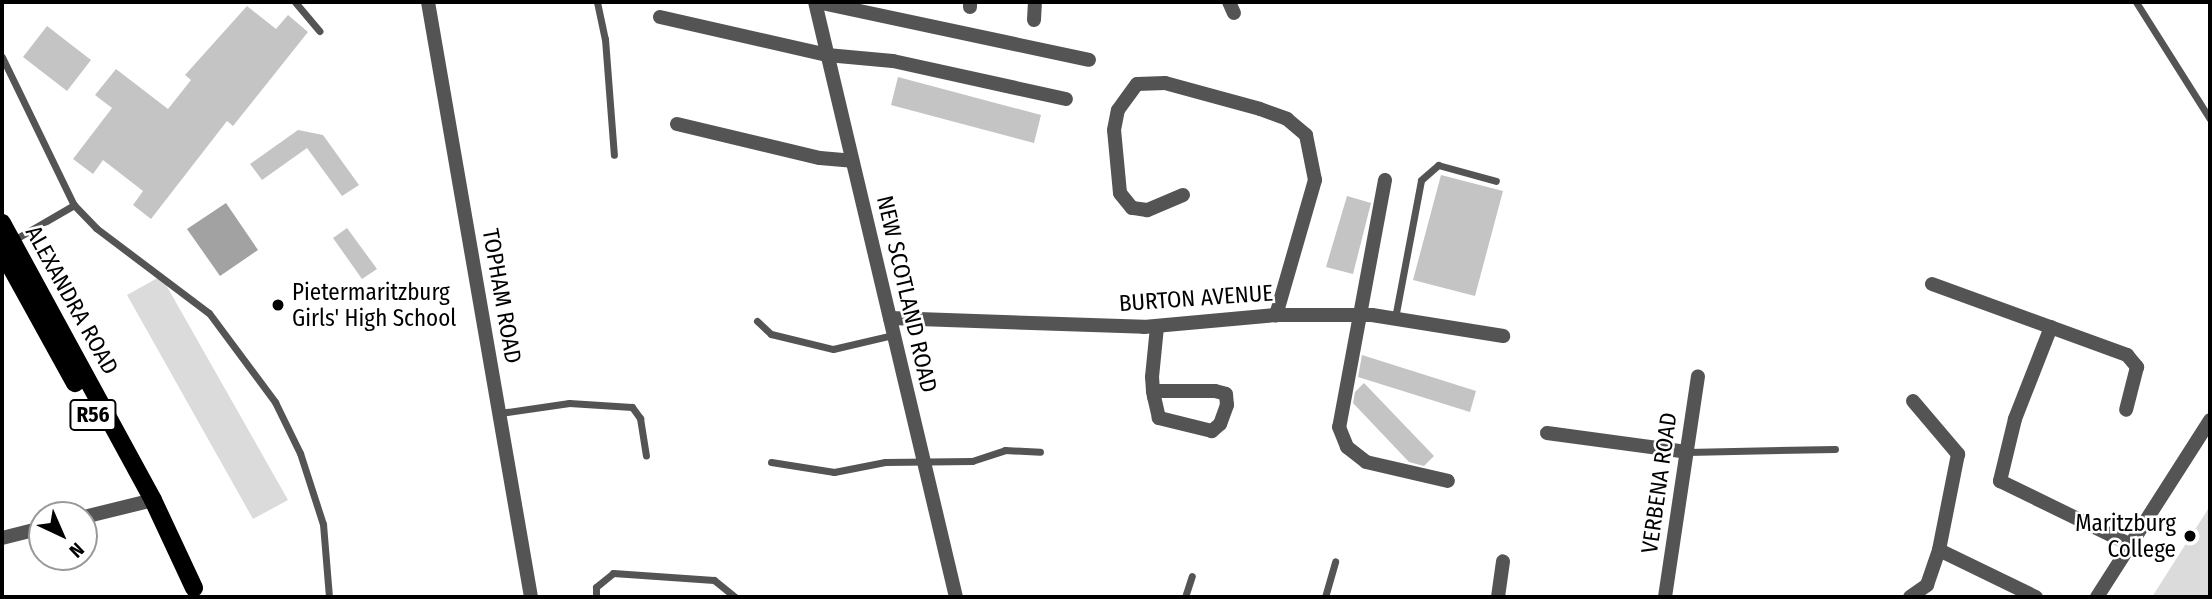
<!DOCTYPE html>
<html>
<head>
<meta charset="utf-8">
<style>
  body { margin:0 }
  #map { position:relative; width:2212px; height:599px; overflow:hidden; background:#fff; font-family:"Fira Sans Condensed",sans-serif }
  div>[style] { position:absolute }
  .green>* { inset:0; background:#dbdbdb }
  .water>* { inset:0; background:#a2a2a2 }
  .building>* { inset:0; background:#c4c4c4 }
  .lane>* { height:7px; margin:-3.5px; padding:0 3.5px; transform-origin:3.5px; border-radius:3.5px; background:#545454 }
  .street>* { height:14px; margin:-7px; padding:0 7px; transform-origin:7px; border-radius:7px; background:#545454 }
  .primary>* { height:18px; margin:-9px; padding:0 9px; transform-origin:9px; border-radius:9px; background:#000 }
  .dots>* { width:19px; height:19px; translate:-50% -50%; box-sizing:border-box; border:4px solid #fff; border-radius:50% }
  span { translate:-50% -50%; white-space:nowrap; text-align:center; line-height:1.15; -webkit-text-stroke:5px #fff; paint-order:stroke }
  .shield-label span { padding:2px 5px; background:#fff; border:2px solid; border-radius:5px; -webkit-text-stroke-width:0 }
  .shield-label { font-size:21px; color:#000; font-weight:700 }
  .poi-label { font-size:23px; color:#000 }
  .left { translate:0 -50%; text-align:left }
  .right { translate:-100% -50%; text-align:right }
  .street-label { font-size:23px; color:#000 }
  .frame { position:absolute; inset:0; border:4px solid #000; pointer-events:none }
  .north { position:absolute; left:28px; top:501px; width:70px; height:70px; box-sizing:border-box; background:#fff; border:2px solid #999; border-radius:50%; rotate:136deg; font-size:19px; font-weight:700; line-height:28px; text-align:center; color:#000 }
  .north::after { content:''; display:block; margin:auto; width:24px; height:32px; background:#000; clip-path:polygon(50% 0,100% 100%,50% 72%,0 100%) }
</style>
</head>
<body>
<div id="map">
  <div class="green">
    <div style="clip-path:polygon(161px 276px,288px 500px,253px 519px,127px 295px)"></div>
    <div style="clip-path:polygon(2210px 506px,2210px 597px,2152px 597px)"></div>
  </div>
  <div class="water">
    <div style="clip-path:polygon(226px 203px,258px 250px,220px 276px,187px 229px)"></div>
  </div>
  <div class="building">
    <div style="clip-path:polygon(247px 6px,276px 29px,288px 15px,308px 32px,233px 126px,227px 121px,151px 219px,133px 205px,143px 191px,103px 160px,93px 174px,73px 159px,112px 108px,95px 95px,116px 69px,168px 109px,191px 80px,185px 75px)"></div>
    <div style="clip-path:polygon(47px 26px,91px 60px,67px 91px,23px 57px)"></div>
    <div style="clip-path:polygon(898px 77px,1041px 115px,1034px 143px,891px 105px)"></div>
    <div style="clip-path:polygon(298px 130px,323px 135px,359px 185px,342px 196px,307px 148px,262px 180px,250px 164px)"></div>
    <div style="clip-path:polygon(1441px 175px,1503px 191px,1475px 296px,1413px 280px)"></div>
    <div style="clip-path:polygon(1347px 196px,1371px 203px,1353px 274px,1326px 267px)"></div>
    <div style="clip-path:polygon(347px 228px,377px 269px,362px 279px,333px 238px)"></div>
    <div style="clip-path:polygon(1362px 355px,1476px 391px,1470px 412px,1358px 377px)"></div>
    <div style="clip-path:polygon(1364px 383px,1434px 456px,1424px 466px,1409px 462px,1353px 403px,1355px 392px)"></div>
  </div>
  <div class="lane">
    <div style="left:295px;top:2px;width:38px;rotate:50deg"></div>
    <div style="left:597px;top:2px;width:38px;rotate:78deg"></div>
    <div style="left:605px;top:39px;width:116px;rotate:85.6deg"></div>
    <div style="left:2136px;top:2px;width:138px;rotate:57.7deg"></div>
    <div style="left:2px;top:57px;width:165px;rotate:64.1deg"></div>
    <div style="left:74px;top:205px;width:32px;rotate:46deg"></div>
    <div style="left:96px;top:228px;width:141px;rotate:37deg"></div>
    <div style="left:209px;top:313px;width:111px;rotate:53.4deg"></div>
    <div style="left:275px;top:402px;width:57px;rotate:63.9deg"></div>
    <div style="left:300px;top:453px;width:75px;rotate:72.1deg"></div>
    <div style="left:323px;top:524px;width:73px;rotate:85.3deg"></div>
    <div style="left:12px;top:241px;width:72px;rotate:-30.1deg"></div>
    <div style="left:1395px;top:318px;width:140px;rotate:-79.3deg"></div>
    <div style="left:1421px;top:180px;width:23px;rotate:-41deg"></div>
    <div style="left:1438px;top:165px;width:60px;rotate:15.4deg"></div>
    <div style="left:757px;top:321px;width:19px;rotate:43deg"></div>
    <div style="left:771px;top:334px;width:64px;rotate:13.6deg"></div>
    <div style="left:833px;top:349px;width:62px;rotate:-13.1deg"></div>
    <div style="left:500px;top:413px;width:70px;rotate:-8.2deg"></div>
    <div style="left:569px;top:403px;width:63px;rotate:3.6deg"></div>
    <div style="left:632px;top:407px;width:14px;rotate:54deg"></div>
    <div style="left:640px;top:418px;width:38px;rotate:81deg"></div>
    <div style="left:1687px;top:452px;width:148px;rotate:-1.2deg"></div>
    <div style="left:771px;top:462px;width:64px;rotate:9deg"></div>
    <div style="left:834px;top:472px;width:52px;rotate:-11.1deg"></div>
    <div style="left:885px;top:462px;width:87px;rotate:-0.7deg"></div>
    <div style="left:972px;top:461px;width:35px;rotate:-18deg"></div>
    <div style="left:1005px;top:450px;width:35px;rotate:3deg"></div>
    <div style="left:596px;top:597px;width:10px;rotate:-90deg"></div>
    <div style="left:596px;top:587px;width:22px;rotate:-39deg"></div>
    <div style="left:613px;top:573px;width:101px;rotate:4deg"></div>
    <div style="left:714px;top:580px;width:27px;rotate:39deg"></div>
    <div style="left:1185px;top:597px;width:22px;rotate:-72deg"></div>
    <div style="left:1325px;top:597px;width:37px;rotate:-74deg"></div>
  </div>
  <div class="street">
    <div style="left:428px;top:2px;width:604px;rotate:80.18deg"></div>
    <div style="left:815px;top:2px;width:611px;rotate:76.67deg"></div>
    <div style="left:817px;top:2px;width:278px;rotate:12deg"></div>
    <div style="left:970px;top:2px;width:5px;rotate:90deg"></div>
    <div style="left:1229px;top:2px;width:12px;rotate:66deg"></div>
    <div style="left:660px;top:17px;width:171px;rotate:12.8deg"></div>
    <div style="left:827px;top:55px;width:66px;rotate:5.2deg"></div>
    <div style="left:893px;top:61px;width:177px;rotate:12.4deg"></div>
    <div style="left:1034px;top:20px;width:18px;rotate:-87deg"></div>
    <div style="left:677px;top:124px;width:147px;rotate:13.4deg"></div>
    <div style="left:820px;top:158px;width:32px;rotate:5deg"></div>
    <div style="left:1385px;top:180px;width:251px;rotate:100.5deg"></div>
    <div style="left:1339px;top:427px;width:22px;rotate:68deg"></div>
    <div style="left:1347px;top:447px;width:24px;rotate:38deg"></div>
    <div style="left:1366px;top:462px;width:84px;rotate:13deg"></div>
    <div style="left:1183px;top:195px;width:39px;rotate:157deg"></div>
    <div style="left:1147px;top:210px;width:15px;rotate:-172deg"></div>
    <div style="left:1132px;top:208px;width:19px;rotate:-129deg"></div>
    <div style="left:1120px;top:193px;width:63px;rotate:-95.4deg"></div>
    <div style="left:1114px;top:130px;width:20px;rotate:-79deg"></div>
    <div style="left:1118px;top:110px;width:32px;rotate:-54deg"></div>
    <div style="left:1137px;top:84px;width:28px;rotate:-2deg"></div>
    <div style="left:1165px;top:83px;width:98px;rotate:15.3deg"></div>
    <div style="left:1260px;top:109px;width:29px;rotate:20deg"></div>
    <div style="left:1287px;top:119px;width:25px;rotate:40deg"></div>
    <div style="left:1306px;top:135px;width:46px;rotate:78.7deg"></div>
    <div style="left:1315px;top:180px;width:141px;rotate:106.1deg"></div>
    <div style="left:1932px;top:284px;width:208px;rotate:20deg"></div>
    <div style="left:2127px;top:355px;width:16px;rotate:50deg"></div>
    <div style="left:2137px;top:367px;width:44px;rotate:104.3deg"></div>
    <div style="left:890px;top:318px;width:254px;rotate:2deg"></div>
    <div style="left:1144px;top:327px;width:133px;rotate:-5.2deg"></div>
    <div style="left:1276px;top:315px;width:96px"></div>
    <div style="left:1372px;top:315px;width:133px;rotate:9.1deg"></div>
    <div style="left:2051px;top:327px;width:99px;rotate:111.4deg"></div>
    <div style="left:2015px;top:419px;width:64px;rotate:103.6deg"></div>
    <div style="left:2000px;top:481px;width:146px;rotate:26deg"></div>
    <div style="left:1153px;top:391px;width:62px"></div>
    <div style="left:1215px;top:391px;width:11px;rotate:15deg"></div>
    <div style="left:1226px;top:394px;width:11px;rotate:85deg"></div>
    <div style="left:1227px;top:405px;width:20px;rotate:110deg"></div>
    <div style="left:1220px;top:424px;width:11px;rotate:139deg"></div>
    <div style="left:1212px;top:431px;width:55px;rotate:-166.2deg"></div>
    <div style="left:1159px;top:418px;width:22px;rotate:-103deg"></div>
    <div style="left:1154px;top:397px;width:6px;rotate:-99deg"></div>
    <div style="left:1153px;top:391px;width:14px;rotate:-94deg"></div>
    <div style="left:1152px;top:377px;width:50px;rotate:-84.3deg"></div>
    <div style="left:1913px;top:401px;width:70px;rotate:49.7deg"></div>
    <div style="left:1958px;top:454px;width:98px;rotate:101.2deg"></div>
    <div style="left:1939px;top:550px;width:108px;rotate:25.9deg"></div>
    <div style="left:1547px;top:433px;width:141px;rotate:7.7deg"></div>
    <div style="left:84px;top:517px;width:71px;rotate:-13.8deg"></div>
    <div style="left:2px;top:538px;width:41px;rotate:-14deg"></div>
    <div style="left:1498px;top:597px;width:36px;rotate:-82deg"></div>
    <div style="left:1665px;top:597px;width:223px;rotate:-81.5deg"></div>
    <div style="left:1910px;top:597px;width:21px;rotate:-35deg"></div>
    <div style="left:1927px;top:585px;width:37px;rotate:-71deg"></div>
    <div style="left:2097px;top:597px;width:210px;rotate:-57.4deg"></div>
  </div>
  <div class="primary">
    <div style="left:2px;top:223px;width:315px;rotate:61.4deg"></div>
    <div style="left:153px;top:500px;width:97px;rotate:65deg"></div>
    <div style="left:2px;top:251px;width:151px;rotate:61.1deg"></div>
  </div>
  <div class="dots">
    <div style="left:278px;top:305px;background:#000"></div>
    <div style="left:2190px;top:536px;background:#000"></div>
  </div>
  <div class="shield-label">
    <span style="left:93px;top:415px">R56</span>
  </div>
  <div class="poi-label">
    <span class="left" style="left:292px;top:305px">Pietermaritzburg<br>Girls' High School</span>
    <span class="right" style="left:2176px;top:536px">Maritzburg<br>College</span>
  </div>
  <div class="street-label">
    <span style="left:907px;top:294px;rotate:77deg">NEW SCOTLAND ROAD</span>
    <span style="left:502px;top:296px;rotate:80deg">TOPHAM ROAD</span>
    <span style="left:1196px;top:298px;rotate:-4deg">BURTON AVENUE</span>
    <span style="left:72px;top:300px;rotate:61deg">ALEXANDRA ROAD</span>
    <span style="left:1659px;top:483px;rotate:-82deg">VERBENA ROAD</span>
  </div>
  <div class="frame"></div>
  <div class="north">N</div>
</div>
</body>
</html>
